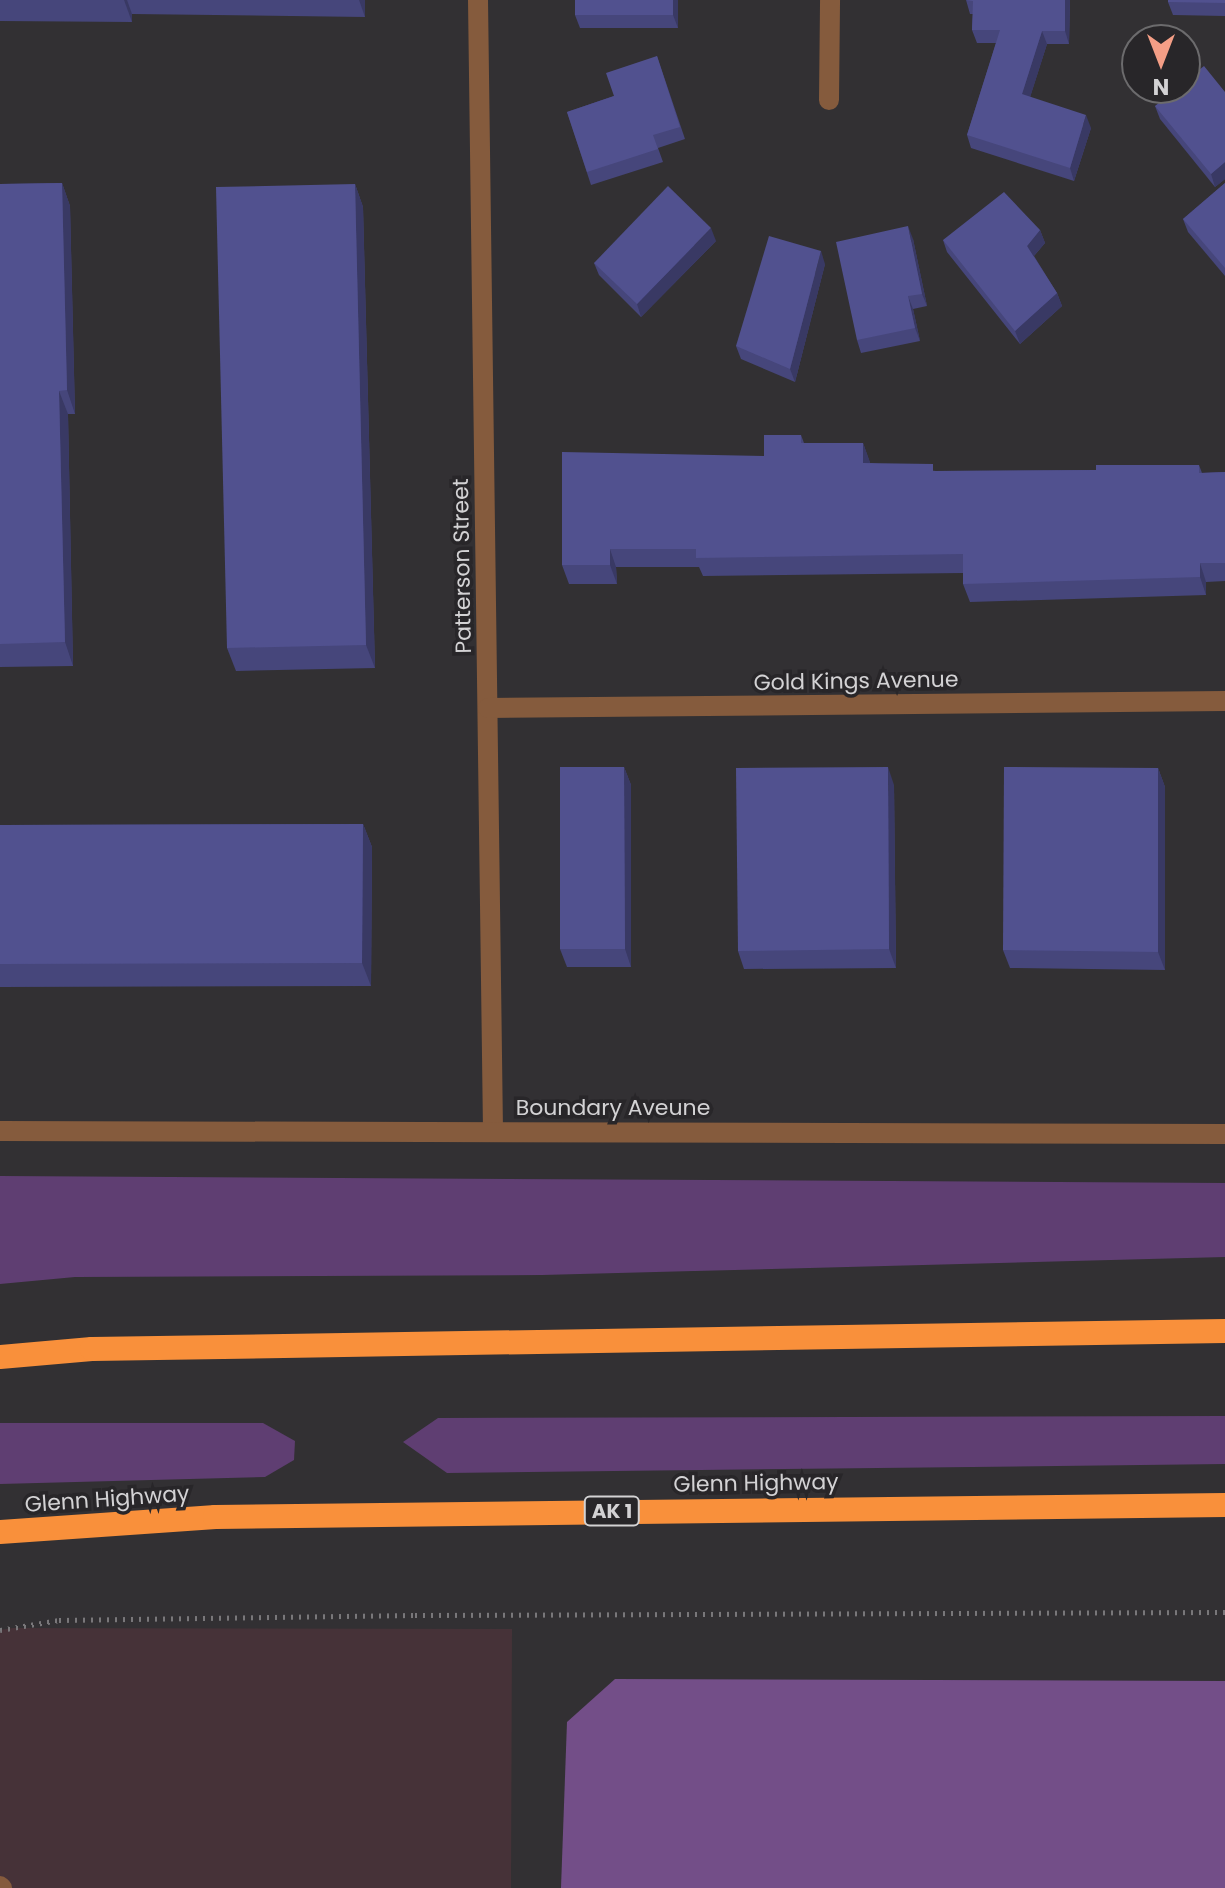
<!DOCTYPE html>
<html>
<head>
<meta charset="utf-8">
<style>
  body { margin:0 }
  #map { position:relative; width:1225px; height:1888px; overflow:hidden; background:#323033; font-family:Poppins,sans-serif }
  div>[style] { position:absolute }
  .commercial>* { inset:0; background:#463238 }
  .green>* { inset:0; background:#5f3e72 }
  .forest>* { inset:0; background:#734e88 }
  .path>* { height:5px; margin-top:-2.5px; transform-origin:0; background:repeating-linear-gradient(90deg,#79777a 0 2px,transparent 0 8px) }
  .minor>* { height:20px; margin:-10px; padding:0 10px; transform-origin:10px; border-radius:10px; background:#855b3d }
  .highway>* { height:24px; margin:-12px; padding:0 12px; transform-origin:12px; border-radius:12px; background:#f9903b }
  .wall>* { inset:0; background:#46467b }
  .shaded-wall>* { inset:0; background:#393964 }
  .building>* { inset:0; background:#51518f }
  span { translate:-50% -50%; white-space:nowrap; text-align:center; line-height:1.15; -webkit-text-stroke:7px #282629; paint-order:stroke }
  .shield-label span { padding:2px 6px; background:#282629; border:2px solid; border-radius:6px; -webkit-text-stroke-width:0 }
  .shield-label { font-size:20px; color:#d3d2d4; font-weight:700 }
  .street-label { font-size:22px; color:#d3d2d4 }
  .north { position:absolute; left:1121px; top:24px; width:80px; height:80px; box-sizing:border-box; background:#282629; border:2px solid #6c6b6d; border-radius:50%; rotate:180deg; font-size:22px; font-weight:700; line-height:32px; text-align:center; color:#d3d2d4 }
  .north::after { content:''; display:block; margin:auto; width:28px; height:36px; background:#f49e86; clip-path:polygon(50% 0,100% 100%,50% 72%,0 100%) }
</style>
</head>
<body>
<div id="map">
  <div class="commercial">
    <div style="clip-path:polygon(13px 1628px,512px 1629px,511px 1888px,0 1888px,0 1630px)"></div>
  </div>
  <div class="green">
    <div style="clip-path:polygon(0 1176px,1225px 1183px,1225px 1257px,542px 1275px,75px 1277px,0 1284px)"></div>
    <div style="clip-path:polygon(1225px 1416px,1225px 1464px,447px 1473px,403px 1442px,438px 1418px)"></div>
    <div style="clip-path:polygon(0 1423px,263px 1423px,295px 1441px,294px 1460px,265px 1477px,0 1484px)"></div>
  </div>
  <div class="forest">
    <div style="clip-path:polygon(615px 1679px,1225px 1681px,1225px 1888px,561px 1888px,567px 1722px)"></div>
  </div>
  <div class="path">
    <div style="left:0;top:1630px;width:60px;rotate:-9.6deg"></div>
    <div style="left:59px;top:1620px;width:356px;rotate:-0.8deg"></div>
    <div style="left:415px;top:1615px;width:810px;rotate:-0.21deg"></div>
  </div>
  <div class="minor">
    <div style="left:478px;top:0;width:1131px;rotate:89.24deg"></div>
    <div style="left:829px;top:100px;width:100px;rotate:-89.4deg"></div>
    <div style="left:488px;top:708px;width:737px;rotate:-0.54deg"></div>
    <div style="left:0;top:1131px;width:1225px;rotate:0.14deg"></div>
    <div style="left:0;top:1886px;width:3px;rotate:45deg"></div>
  </div>
  <div class="highway">
    <div style="left:0;top:1357px;width:92px;rotate:-5deg"></div>
    <div style="left:92px;top:1349px;width:1133px;rotate:-0.91deg"></div>
    <div style="left:0;top:1532px;width:216px;rotate:-4deg"></div>
    <div style="left:215px;top:1517px;width:1010px;rotate:-0.68deg"></div>
  </div>
  <div class="wall">
    <div style="clip-path:polygon(0 0,365px 0,365px 17px,132px 14px,132px 22px,0 21px)"></div>
    <div style="clip-path:polygon(678px 0,678px 28px,580px 28px,575px 15px)"></div>
    <div style="clip-path:polygon(966px 0,1070px 0,1069px 44px,1047px 44px,1030px 97px,1091px 128px,1074px 181px,971px 148px,967px 135px,996px 43px,977px 43px,972px 30px,973px 14px,970px 14px)"></div>
    <div style="clip-path:polygon(1225px 0,1225px 16px,1173px 15px,1168px 2px)"></div>
    <div style="clip-path:polygon(657px 56px,685px 139px,658px 148px,663px 162px,591px 185px,567px 112px,614px 96px)"></div>
    <div style="clip-path:polygon(1225px 92px,1225px 179px,1215px 187px,1160px 119px,1155px 106px)"></div>
    <div style="clip-path:polygon(62px 183px,70px 206px,75px 414px,68px 414px,73px 666px,0 667px,0 184px)"></div>
    <div style="clip-path:polygon(1225px 183px,1225px 276px,1188px 232px,1183px 219px)"></div>
    <div style="clip-path:polygon(355px 184px,363px 207px,375px 668px,236px 671px,227px 648px)"></div>
    <div style="clip-path:polygon(1040px 230px,1045px 243px,1034px 256px,1057px 293px,1062px 306px,1020px 344px,947px 252px,943px 240px)"></div>
    <div style="clip-path:polygon(913px 239px,927px 306px,913px 309px,920px 341px,861px 353px,857px 340px)"></div>
    <div style="clip-path:polygon(716px 241px,641px 317px,599px 275px,594px 263px)"></div>
    <div style="clip-path:polygon(825px 264px,795px 382px,741px 359px,736px 346px)"></div>
    <div style="clip-path:polygon(801px 435px,804px 443px,863px 443px,870px 463px,936px 471px,1096px 470px,1199px 465px,1202px 473px,1225px 472px,1225px 581px,1206px 582px,1206px 595px,970px 602px,963px 584px,963px 573px,703px 576px,699px 567px,616px 567px,617px 584px,569px 584px,562px 565px,764px 456px)"></div>
    <div style="clip-path:polygon(624px 767px,631px 785px,631px 967px,567px 967px,560px 949px)"></div>
    <div style="clip-path:polygon(1158px 768px,1165px 787px,1165px 970px,1010px 968px,1003px 950px)"></div>
    <div style="clip-path:polygon(894px 785px,896px 968px,744px 969px,738px 951px)"></div>
    <div style="clip-path:polygon(363px 824px,372px 847px,371px 986px,0 987px,0 825px)"></div>
  </div>
  <div class="shaded-wall">
    <div style="clip-path:polygon(124px 0,127px 0,132px 14px,132px 22px)"></div>
    <div style="clip-path:polygon(359px 0,365px 0,365px 17px)"></div>
    <div style="clip-path:polygon(673px 0,678px 0,678px 28px,673px 15px)"></div>
    <div style="clip-path:polygon(1065px 0,1070px 0,1069px 44px,1065px 31px)"></div>
    <div style="clip-path:polygon(1042px 31px,1047px 44px,1027px 107px,1022px 94px)"></div>
    <div style="clip-path:polygon(1086px 115px,1091px 128px,1074px 181px,1070px 168px)"></div>
    <div style="clip-path:polygon(1225px 162px,1225px 179px,1215px 187px,1211px 174px)"></div>
    <div style="clip-path:polygon(62px 183px,70px 206px,75px 414px,67px 390px)"></div>
    <div style="clip-path:polygon(355px 184px,363px 207px,375px 668px,366px 645px)"></div>
    <div style="clip-path:polygon(908px 226px,913px 239px,927px 306px,922px 294px)"></div>
    <div style="clip-path:polygon(711px 228px,716px 241px,641px 317px,637px 304px)"></div>
    <div style="clip-path:polygon(1040px 230px,1045px 243px,1032px 258px,1027px 246px)"></div>
    <div style="clip-path:polygon(821px 251px,825px 264px,795px 382px,790px 369px)"></div>
    <div style="clip-path:polygon(1057px 293px,1062px 306px,1020px 344px,1015px 331px)"></div>
    <div style="clip-path:polygon(908px 296px,913px 309px,920px 341px,915px 328px)"></div>
    <div style="clip-path:polygon(59px 391px,68px 414px,73px 666px,65px 642px)"></div>
    <div style="clip-path:polygon(863px 443px,870px 462px,870px 482px,863px 463px)"></div>
    <div style="clip-path:polygon(610px 549px,616px 567px,617px 584px,610px 565px)"></div>
    <div style="clip-path:polygon(1200px 563px,1206px 582px,1206px 595px,1200px 577px)"></div>
    <div style="clip-path:polygon(624px 767px,631px 785px,631px 967px,625px 949px)"></div>
    <div style="clip-path:polygon(888px 767px,894px 785px,896px 968px,889px 949px)"></div>
    <div style="clip-path:polygon(1158px 768px,1165px 787px,1165px 970px,1158px 952px)"></div>
    <div style="clip-path:polygon(363px 824px,372px 847px,371px 986px,362px 963px)"></div>
  </div>
  <div class="building">
    <div style="clip-path:polygon(575px 0,673px 0,673px 15px,575px 15px)"></div>
    <div style="clip-path:polygon(966px 0,1065px 0,1065px 31px,1042px 31px,1022px 94px,1086px 115px,1070px 168px,967px 135px,1000px 30px,972px 30px,973px 1px)"></div>
    <div style="clip-path:polygon(1168px 0,1225px 0,1225px 3px,1168px 2px)"></div>
    <div style="clip-path:polygon(657px 56px,680px 127px,653px 135px,658px 149px,587px 172px,567px 112px,614px 96px,606px 73px)"></div>
    <div style="clip-path:polygon(1204px 66px,1225px 92px,1225px 162px,1211px 174px,1155px 106px,1177px 88px,1185px 88px,1185px 81px)"></div>
    <div style="clip-path:polygon(62px 183px,67px 390px,59px 391px,65px 642px,0 644px,0 184px)"></div>
    <div style="clip-path:polygon(1225px 183px,1225px 268px,1183px 219px)"></div>
    <div style="clip-path:polygon(355px 184px,366px 645px,227px 648px,216px 187px)"></div>
    <div style="clip-path:polygon(668px 186px,711px 228px,637px 304px,594px 263px)"></div>
    <div style="clip-path:polygon(1004px 192px,1040px 230px,1027px 246px,1057px 293px,1015px 331px,943px 240px)"></div>
    <div style="clip-path:polygon(908px 226px,922px 294px,908px 296px,915px 328px,857px 340px,836px 242px)"></div>
    <div style="clip-path:polygon(769px 236px,821px 251px,790px 369px,736px 346px)"></div>
    <div style="clip-path:polygon(764px 435px,801px 435px,801px 443px,863px 443px,863px 463px,933px 464px,933px 471px,1096px 470px,1096px 465px,1199px 465px,1199px 473px,1225px 472px,1225px 563px,1200px 563px,1200px 577px,963px 584px,963px 554px,696px 558px,696px 549px,610px 549px,610px 565px,562px 565px,562px 452px,764px 456px)"></div>
    <div style="clip-path:polygon(560px 767px,624px 767px,625px 949px,560px 949px)"></div>
    <div style="clip-path:polygon(888px 767px,889px 949px,738px 951px,736px 768px)"></div>
    <div style="clip-path:polygon(1004px 767px,1158px 768px,1158px 952px,1003px 950px)"></div>
    <div style="clip-path:polygon(363px 824px,362px 963px,0 964px,0 825px)"></div>
  </div>
  <div class="shield-label">
    <span style="left:612px;top:1511px">AK 1</span>
  </div>
  <div class="street-label">
    <span style="left:462px;top:566px;rotate:-91deg">Patterson Street</span>
    <span style="left:856px;top:681px;rotate:-1deg">Gold Kings Avenue</span>
    <span style="left:613px;top:1108px">Boundary Aveune</span>
    <span style="left:756px;top:1483px;rotate:-1deg">Glenn Highway</span>
    <span style="left:107px;top:1499px;rotate:-4deg">Glenn Highway</span>
  </div>
  <div class="north">N</div>
</div>
</body>
</html>
